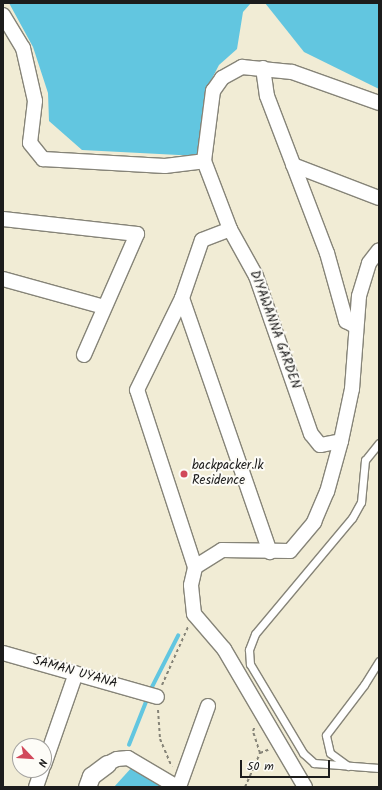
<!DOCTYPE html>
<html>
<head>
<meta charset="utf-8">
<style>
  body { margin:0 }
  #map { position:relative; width:382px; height:790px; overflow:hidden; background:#f1ecd5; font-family:Kalam,sans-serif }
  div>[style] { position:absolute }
  .water>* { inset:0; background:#62c6e0 }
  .stream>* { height:3.5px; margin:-1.75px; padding:0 1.75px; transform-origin:1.75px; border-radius:1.75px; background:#62c6e0 }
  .path>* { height:2px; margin-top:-1px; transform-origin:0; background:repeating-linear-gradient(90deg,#868478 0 3px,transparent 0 6px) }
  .roads { filter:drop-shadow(1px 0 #868478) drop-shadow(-1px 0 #868478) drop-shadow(0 1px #868478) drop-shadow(0 -1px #868478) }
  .service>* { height:7px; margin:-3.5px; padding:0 3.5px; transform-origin:3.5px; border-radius:3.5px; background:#fff }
  .minor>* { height:14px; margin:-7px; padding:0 7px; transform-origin:7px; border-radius:7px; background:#fff }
  .tertiary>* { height:17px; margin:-8.5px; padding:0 8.5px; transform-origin:8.5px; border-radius:8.5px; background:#fff }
  .dots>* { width:11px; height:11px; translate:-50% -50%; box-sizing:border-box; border:2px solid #fdfcf7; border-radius:50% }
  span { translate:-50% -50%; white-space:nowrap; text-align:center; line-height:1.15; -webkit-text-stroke:4px #fdfcf7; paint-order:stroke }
  .street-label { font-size:13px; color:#1c1c1c }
  .poi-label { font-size:13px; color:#1c1c1c }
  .left { translate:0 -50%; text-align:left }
  .frame { position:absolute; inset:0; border:4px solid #1c1c1c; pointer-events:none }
  .north { position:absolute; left:12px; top:738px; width:40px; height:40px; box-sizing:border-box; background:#fdfcf7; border:1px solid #a3a29f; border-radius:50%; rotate:115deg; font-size:11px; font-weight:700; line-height:16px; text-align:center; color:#1c1c1c }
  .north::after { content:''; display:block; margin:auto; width:14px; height:18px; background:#d1495b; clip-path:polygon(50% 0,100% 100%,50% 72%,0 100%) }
  .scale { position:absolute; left:240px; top:760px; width:90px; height:18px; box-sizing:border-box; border:2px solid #1c1c1c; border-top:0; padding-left:5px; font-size:12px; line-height:14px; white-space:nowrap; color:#1c1c1c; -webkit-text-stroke:3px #fdfcf7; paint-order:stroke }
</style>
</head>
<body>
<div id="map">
  <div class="water">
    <div style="clip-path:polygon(9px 3px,251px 3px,243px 12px,237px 49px,219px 65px,207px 88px,198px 156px,82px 150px,49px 121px,48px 93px,33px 47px)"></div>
    <div style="clip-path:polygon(265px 3px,379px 3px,379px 89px,304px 52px)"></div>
    <div style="clip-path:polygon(133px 766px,167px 787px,114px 787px)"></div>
  </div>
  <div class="stream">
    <div style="left:150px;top:691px;width:62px;rotate:-63deg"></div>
    <div style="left:129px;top:745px;width:52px;rotate:-68.4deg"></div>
  </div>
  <div class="path">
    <div style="left:162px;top:685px;width:64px;rotate:-65.9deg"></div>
    <div style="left:158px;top:710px;width:29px;rotate:86deg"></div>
    <div style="left:160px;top:739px;width:30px;rotate:67deg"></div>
    <div style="left:260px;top:753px;width:9px;rotate:-21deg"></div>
    <div style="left:245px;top:787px;width:37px;rotate:-66deg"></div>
    <div style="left:260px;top:753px;width:23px;rotate:-108deg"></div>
    <div style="left:253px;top:731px;width:5px;rotate:-68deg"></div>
  </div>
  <div class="roads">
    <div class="service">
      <div style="left:379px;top:443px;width:22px;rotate:129deg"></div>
      <div style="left:365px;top:460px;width:42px;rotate:95.4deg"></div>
      <div style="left:361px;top:502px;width:18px;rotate:119deg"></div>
      <div style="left:352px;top:518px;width:151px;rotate:129.9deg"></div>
      <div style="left:255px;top:634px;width:17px;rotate:111deg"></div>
      <div style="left:249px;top:650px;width:14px;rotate:86deg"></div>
      <div style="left:250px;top:664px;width:104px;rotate:59.2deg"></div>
      <div style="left:303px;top:753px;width:15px;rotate:42deg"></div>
      <div style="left:314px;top:763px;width:65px;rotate:4.4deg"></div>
      <div style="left:348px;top:766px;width:22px;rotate:-144deg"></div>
      <div style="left:330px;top:753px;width:18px;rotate:-103deg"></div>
      <div style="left:326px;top:735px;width:63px;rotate:-52.8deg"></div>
      <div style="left:364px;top:685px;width:28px;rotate:-58deg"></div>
    </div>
    <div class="minor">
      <div style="left:3px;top:15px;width:39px;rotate:59deg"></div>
      <div style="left:23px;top:48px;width:54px;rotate:77.2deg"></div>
      <div style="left:35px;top:101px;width:42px;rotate:96.8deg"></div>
      <div style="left:30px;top:143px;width:21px;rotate:51deg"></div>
      <div style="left:43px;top:159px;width:122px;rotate:3.3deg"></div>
      <div style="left:165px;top:166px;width:39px;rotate:-7deg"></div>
      <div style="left:263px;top:68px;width:28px;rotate:82deg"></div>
      <div style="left:267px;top:96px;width:168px;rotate:69.1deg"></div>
      <div style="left:327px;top:253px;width:71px;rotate:74.4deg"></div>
      <div style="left:346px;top:321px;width:10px;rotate:29deg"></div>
      <div style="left:293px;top:165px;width:92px;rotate:21deg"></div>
      <div style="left:3px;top:219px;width:135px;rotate:6.4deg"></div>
      <div style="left:137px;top:234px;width:132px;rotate:113.7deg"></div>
      <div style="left:3px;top:279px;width:105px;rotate:15.5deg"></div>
      <div style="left:182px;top:298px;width:269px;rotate:70.9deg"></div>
      <div style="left:341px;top:441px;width:21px;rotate:169deg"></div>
      <div style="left:320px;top:445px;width:14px;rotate:-129deg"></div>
      <div style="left:311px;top:434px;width:167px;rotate:-109.2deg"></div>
      <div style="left:256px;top:276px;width:54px;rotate:-119deg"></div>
      <div style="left:230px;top:229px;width:73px;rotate:-110.9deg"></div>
      <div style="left:204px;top:161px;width:71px;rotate:-82.7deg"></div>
      <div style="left:213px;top:91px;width:16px;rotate:-55deg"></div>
      <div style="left:222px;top:78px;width:23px;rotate:-29deg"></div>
      <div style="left:242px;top:67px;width:50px;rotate:5.7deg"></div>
      <div style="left:292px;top:72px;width:92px;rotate:19.6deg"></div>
      <div style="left:195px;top:567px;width:186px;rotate:-108.1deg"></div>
      <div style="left:137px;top:390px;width:102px;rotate:-63.9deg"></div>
      <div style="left:182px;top:298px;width:61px;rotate:-71deg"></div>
      <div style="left:202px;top:240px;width:30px;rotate:-21deg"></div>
      <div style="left:3px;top:653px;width:160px;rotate:15.9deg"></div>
      <div style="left:107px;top:764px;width:11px;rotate:-27deg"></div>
      <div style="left:117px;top:759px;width:11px;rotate:-5deg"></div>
      <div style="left:128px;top:758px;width:57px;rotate:30.6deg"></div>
      <div style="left:44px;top:765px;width:97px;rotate:-70.8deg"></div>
      <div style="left:36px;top:787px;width:18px;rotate:-71deg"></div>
      <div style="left:179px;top:787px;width:86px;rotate:-70.3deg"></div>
      <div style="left:305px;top:787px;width:160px;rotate:-120.4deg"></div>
      <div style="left:224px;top:649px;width:46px;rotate:-130.6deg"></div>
      <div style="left:194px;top:614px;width:29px;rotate:-96deg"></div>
      <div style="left:191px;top:585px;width:18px;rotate:-77deg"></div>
      <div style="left:195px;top:567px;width:32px;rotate:-32deg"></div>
      <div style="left:222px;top:550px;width:68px;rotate:0.8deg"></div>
      <div style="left:290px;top:551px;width:38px;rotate:-50deg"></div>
      <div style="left:314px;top:522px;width:33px;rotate:-67deg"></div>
      <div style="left:327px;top:492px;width:53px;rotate:-74.6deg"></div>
      <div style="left:341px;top:441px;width:53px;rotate:-78.1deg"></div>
      <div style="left:352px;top:389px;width:93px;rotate:-85.7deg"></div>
      <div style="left:359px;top:296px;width:34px;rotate:-73deg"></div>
      <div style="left:369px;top:263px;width:16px;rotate:-52deg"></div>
    </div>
    <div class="tertiary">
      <div style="left:87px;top:787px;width:12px;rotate:-70deg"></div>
      <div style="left:91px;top:776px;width:20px;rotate:-37deg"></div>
    </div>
  </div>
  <div class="dots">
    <div style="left:184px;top:474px;background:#d1495b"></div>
  </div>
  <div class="street-label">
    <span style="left:274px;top:330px;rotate:70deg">DIYAWANNA GARDEN</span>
    <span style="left:75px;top:673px;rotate:16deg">SAMAN UYANA</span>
  </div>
  <div class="poi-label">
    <span class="left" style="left:192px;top:474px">backpacker.lk<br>Residence</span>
  </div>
  <div class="frame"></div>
  <div class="north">N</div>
  <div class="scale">50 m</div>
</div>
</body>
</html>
